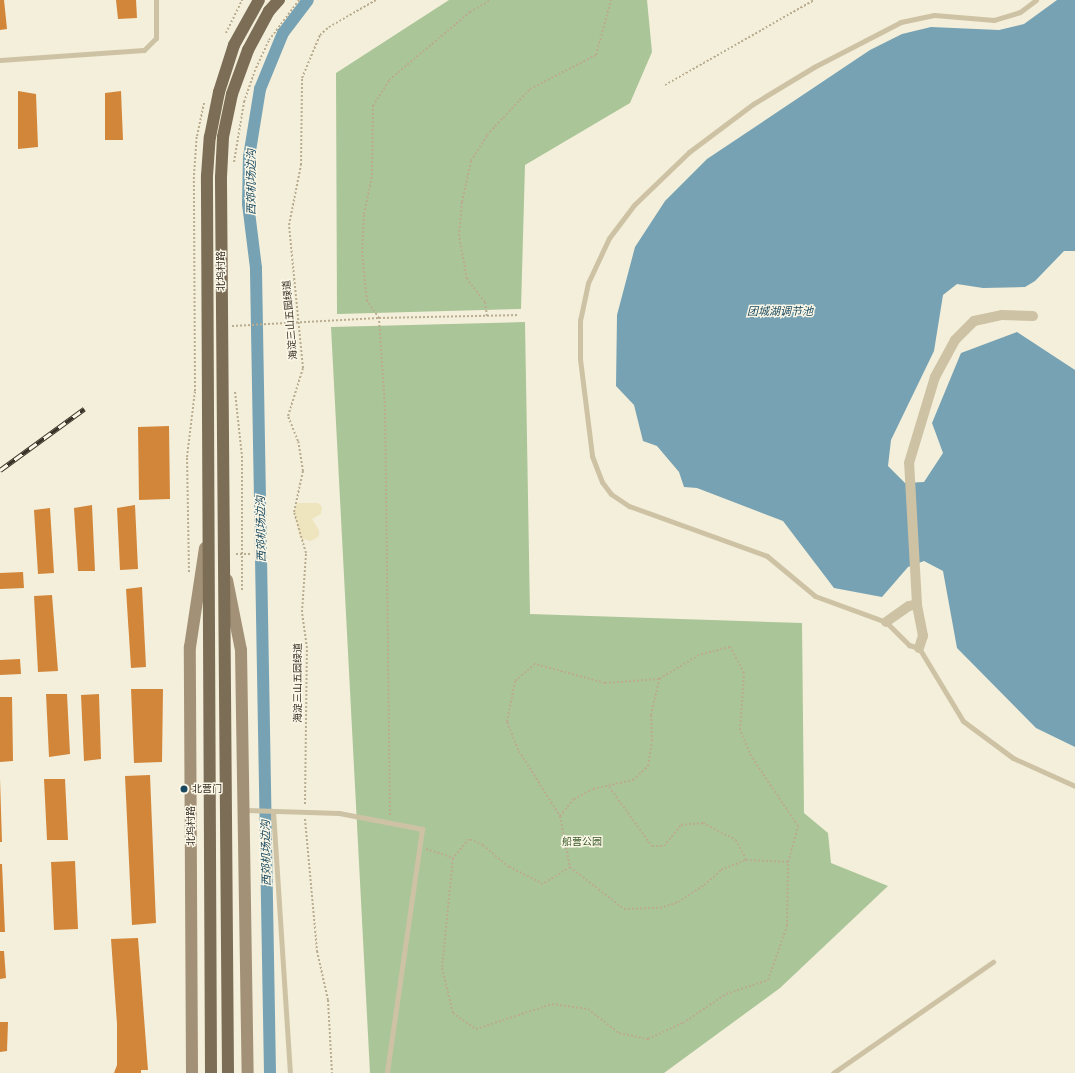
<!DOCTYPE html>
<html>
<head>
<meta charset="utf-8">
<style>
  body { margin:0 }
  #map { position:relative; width:1075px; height:1073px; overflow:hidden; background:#f4efda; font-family:Montserrat,"Noto Sans SC",sans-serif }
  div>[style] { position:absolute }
  .green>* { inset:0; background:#aac598 }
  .plaza>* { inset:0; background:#eee5bf }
  .water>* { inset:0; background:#76a2b4 }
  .canal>* { height:12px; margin:-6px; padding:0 6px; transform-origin:6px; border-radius:6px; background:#76a2b4 }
  .building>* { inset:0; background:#d2863a }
  .path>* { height:2px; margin-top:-1px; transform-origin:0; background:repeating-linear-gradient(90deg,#baac8f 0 2px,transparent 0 4px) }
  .lane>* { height:5px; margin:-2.5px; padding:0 2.5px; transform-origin:2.5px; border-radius:2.5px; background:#cec2a5 }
  .street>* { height:10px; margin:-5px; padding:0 5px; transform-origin:5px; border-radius:5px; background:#cec2a5 }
  .secondary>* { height:12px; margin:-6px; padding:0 6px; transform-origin:6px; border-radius:6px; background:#a29176 }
  .primary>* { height:12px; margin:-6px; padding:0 6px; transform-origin:6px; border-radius:6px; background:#7c6d56 }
  .rail>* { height:4.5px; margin-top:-2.25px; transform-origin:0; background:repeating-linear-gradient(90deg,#fbf7e7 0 9px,#393127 0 18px); box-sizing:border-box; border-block:1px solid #393127 }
  .dots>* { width:11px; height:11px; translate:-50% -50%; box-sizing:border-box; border:2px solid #fbf7e7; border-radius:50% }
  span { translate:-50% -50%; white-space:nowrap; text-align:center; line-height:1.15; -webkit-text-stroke:3px #fbf7e7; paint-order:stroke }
  .street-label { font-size:10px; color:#393127 }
  .poi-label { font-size:10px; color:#393127 }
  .left { translate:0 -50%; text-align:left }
  .park-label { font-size:10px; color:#3a5928 }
  .water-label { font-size:11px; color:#18485e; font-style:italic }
</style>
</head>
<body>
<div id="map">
  <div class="green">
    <div style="clip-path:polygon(449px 0,647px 0,652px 52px,630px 103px,525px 165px,521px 309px,337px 314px,336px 73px)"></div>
    <div style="clip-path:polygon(525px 322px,530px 614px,802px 623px,804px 813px,828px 833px,831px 863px,888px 886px,780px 988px,664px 1073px,370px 1073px,331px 327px)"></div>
  </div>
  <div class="plaza">
    <div style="clip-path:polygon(297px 503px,318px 503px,322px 507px,321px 514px,312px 519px,319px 530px,319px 536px,315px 539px,310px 541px,300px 538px,294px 512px)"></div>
  </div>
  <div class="water">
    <div style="clip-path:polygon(1057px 0,1075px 0,1075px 251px,1064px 251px,1035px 281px,1025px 287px,983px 288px,957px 284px,943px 295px,934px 351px,891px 440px,888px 466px,905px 483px,924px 482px,943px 453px,932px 423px,961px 353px,1017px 332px,1075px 370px,1075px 747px,1036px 728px,957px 648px,943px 571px,924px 561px,908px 567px,882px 597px,834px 588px,783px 521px,697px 488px,684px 487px,679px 472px,657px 446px,643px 441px,634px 405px,616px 386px,617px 315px,635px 247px,665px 201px,707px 159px,870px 50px,902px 34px,931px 27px,999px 30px,1024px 24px)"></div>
  </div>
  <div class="canal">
    <div style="left:270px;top:1073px;width:805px;rotate:-91deg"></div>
    <div style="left:256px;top:268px;width:64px;rotate:-97.1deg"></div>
    <div style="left:248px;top:204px;width:47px;rotate:-88.8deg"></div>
    <div style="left:249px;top:157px;width:69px;rotate:-80.8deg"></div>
    <div style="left:260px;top:89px;width:61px;rotate:-67.7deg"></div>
    <div style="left:283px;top:33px;width:41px;rotate:-52.9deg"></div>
  </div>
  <div class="building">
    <div style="clip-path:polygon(0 0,4px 0,7px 29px,0 30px)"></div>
    <div style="clip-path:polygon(116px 0,136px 0,137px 18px,118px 19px)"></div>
    <div style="clip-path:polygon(18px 91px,36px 94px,38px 147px,18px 149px)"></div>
    <div style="clip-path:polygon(121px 91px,123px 140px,105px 140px,105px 93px)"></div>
    <div style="clip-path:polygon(169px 426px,170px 499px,139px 500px,138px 427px)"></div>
    <div style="clip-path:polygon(92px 505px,95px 571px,78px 571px,74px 508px)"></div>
    <div style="clip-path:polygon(135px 505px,138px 569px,120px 570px,117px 508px)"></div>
    <div style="clip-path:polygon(50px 508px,54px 573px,38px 574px,34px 510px)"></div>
    <div style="clip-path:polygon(23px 572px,24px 588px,0 589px,0 573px)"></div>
    <div style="clip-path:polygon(142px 587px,146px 667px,131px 668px,126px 589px)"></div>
    <div style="clip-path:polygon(52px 595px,58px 671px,38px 672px,34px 596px)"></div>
    <div style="clip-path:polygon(20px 659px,21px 674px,0 675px,0 660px)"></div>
    <div style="clip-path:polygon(131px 689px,163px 689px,162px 762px,134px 763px)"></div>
    <div style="clip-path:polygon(46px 694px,67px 694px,70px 754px,49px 757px)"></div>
    <div style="clip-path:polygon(99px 694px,101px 759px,84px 761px,81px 695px)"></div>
    <div style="clip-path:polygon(0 697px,12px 697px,13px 761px,0 762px)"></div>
    <div style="clip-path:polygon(150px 775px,156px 923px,132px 925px,125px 776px)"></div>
    <div style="clip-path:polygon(0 779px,2px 842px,0 842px)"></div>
    <div style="clip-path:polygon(44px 779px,65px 779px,68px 840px,47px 840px)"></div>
    <div style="clip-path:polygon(75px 861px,78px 929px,54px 930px,51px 862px)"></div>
    <div style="clip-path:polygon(0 864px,2px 864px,5px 932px,0 932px)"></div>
    <div style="clip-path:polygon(138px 938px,148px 1070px,141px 1070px,141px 1073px,114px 1073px,117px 1065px,117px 1024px,111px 939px)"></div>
    <div style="clip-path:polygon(0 951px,4px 951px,6px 978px,0 979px)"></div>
    <div style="clip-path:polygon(0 1022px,8px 1022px,7px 1051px,0 1052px)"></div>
  </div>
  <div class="path">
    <div style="left:226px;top:33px;width:37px;rotate:-64deg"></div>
    <div style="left:665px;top:85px;width:172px;rotate:-29.7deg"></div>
    <div style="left:234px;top:162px;width:61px;rotate:-80.5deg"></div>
    <div style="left:244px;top:102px;width:36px;rotate:-71deg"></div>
    <div style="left:256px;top:68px;width:31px;rotate:-65deg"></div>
    <div style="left:269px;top:40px;width:50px;rotate:-53.1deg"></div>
    <div style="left:487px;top:316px;width:14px;rotate:-98deg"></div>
    <div style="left:485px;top:302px;width:29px;rotate:-128deg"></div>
    <div style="left:467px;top:279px;width:44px;rotate:-100.5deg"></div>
    <div style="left:459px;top:236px;width:34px;rotate:-85deg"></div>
    <div style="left:462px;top:202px;width:42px;rotate:-77.6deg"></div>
    <div style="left:471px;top:161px;width:31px;rotate:-58deg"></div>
    <div style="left:487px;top:135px;width:63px;rotate:-46.9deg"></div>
    <div style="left:530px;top:89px;width:74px;rotate:-27.3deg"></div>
    <div style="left:596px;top:55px;width:57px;rotate:-74.7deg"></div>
    <div style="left:232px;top:326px;width:147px;rotate:-3.1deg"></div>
    <div style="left:379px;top:318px;width:21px;rotate:-125deg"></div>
    <div style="left:367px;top:301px;width:48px;rotate:-95.9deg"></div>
    <div style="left:362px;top:253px;width:39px;rotate:-87deg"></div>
    <div style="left:364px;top:214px;width:40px;rotate:-78deg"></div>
    <div style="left:372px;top:175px;width:69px;rotate:-89.2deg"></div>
    <div style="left:373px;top:106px;width:31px;rotate:-58deg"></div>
    <div style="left:389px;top:80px;width:106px;rotate:-40deg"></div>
    <div style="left:470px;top:12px;width:24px;rotate:-30deg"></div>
    <div style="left:235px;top:392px;width:64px;rotate:83.8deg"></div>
    <div style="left:242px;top:456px;width:135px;rotate:90deg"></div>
    <div style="left:236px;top:554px;width:15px"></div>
    <div style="left:189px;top:572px;width:115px;rotate:-91deg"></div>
    <div style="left:187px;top:457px;width:66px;rotate:-83.1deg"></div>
    <div style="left:195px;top:391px;width:216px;rotate:-90.3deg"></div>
    <div style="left:194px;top:175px;width:39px;rotate:-86deg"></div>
    <div style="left:197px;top:136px;width:35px;rotate:-78deg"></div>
    <div style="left:609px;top:787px;width:73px;rotate:53.9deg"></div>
    <div style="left:652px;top:846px;width:12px"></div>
    <div style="left:664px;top:846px;width:27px;rotate:-51deg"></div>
    <div style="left:681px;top:825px;width:22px;rotate:-5deg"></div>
    <div style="left:703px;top:823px;width:37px;rotate:27deg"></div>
    <div style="left:736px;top:840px;width:22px;rotate:63deg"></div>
    <div style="left:305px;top:804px;width:156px;rotate:-89.3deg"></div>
    <div style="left:307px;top:648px;width:36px;rotate:-98deg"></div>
    <div style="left:302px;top:612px;width:59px;rotate:-86.1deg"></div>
    <div style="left:306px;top:553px;width:43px;rotate:-106.3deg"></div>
    <div style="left:294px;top:512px;width:42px;rotate:-77.6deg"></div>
    <div style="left:303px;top:471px;width:30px;rotate:-99deg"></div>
    <div style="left:298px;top:441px;width:27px;rotate:-112deg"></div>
    <div style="left:288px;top:416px;width:50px;rotate:-72.6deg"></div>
    <div style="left:303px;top:368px;width:144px;rotate:-95.6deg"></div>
    <div style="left:289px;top:225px;width:61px;rotate:-78.7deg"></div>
    <div style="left:301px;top:165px;width:87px;rotate:-89.3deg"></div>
    <div style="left:302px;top:78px;width:47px;rotate:-67.3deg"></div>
    <div style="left:320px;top:35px;width:12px;rotate:-42deg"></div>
    <div style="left:329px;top:27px;width:54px;rotate:-29.9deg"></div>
    <div style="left:390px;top:815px;width:408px;rotate:-90.7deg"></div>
    <div style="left:385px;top:407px;width:89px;rotate:-93.9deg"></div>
    <div style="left:379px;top:318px;width:139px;rotate:-1.2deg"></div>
    <div style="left:560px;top:816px;width:22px;rotate:-51deg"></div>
    <div style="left:574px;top:799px;width:21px;rotate:-28deg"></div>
    <div style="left:593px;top:789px;width:41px;rotate:-12.7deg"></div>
    <div style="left:633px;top:780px;width:21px;rotate:-43deg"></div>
    <div style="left:648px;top:766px;width:25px;rotate:-81deg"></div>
    <div style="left:652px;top:741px;width:26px;rotate:-92deg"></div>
    <div style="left:651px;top:715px;width:37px;rotate:-77deg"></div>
    <div style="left:305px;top:819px;width:133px;rotate:84.8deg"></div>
    <div style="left:317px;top:951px;width:50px;rotate:77.3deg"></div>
    <div style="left:328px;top:1000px;width:73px;rotate:86.9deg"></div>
    <div style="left:426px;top:849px;width:28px;rotate:18deg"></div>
    <div style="left:453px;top:858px;width:111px;rotate:95.7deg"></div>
    <div style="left:442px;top:968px;width:46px;rotate:76.3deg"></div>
    <div style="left:453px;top:1013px;width:28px;rotate:35deg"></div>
    <div style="left:476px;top:1029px;width:80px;rotate:-18.2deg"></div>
    <div style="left:552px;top:1004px;width:36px;rotate:8deg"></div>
    <div style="left:588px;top:1009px;width:39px;rotate:38deg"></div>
    <div style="left:619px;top:1033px;width:30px;rotate:12deg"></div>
    <div style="left:648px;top:1039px;width:38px;rotate:-25deg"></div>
    <div style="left:683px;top:1023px;width:52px;rotate:-34deg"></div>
    <div style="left:726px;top:994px;width:44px;rotate:-18.4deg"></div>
    <div style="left:768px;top:980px;width:57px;rotate:-70.6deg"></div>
    <div style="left:787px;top:926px;width:64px;rotate:-89.1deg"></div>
    <div style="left:788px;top:862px;width:37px;rotate:-74deg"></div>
    <div style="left:798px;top:826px;width:84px;rotate:-123.9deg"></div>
    <div style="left:751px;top:756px;width:28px;rotate:-113deg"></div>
    <div style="left:740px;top:730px;width:57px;rotate:-86deg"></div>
    <div style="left:744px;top:673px;width:30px;rotate:-118deg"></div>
    <div style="left:730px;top:647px;width:32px;rotate:166deg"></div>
    <div style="left:699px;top:655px;width:47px;rotate:149deg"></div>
    <div style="left:659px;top:679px;width:54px;rotate:175.8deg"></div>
    <div style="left:605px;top:683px;width:73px;rotate:-164.8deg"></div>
    <div style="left:535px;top:664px;width:26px;rotate:140deg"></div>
    <div style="left:515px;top:681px;width:42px;rotate:101deg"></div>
    <div style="left:507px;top:722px;width:31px;rotate:68deg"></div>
    <div style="left:519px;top:751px;width:77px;rotate:57.8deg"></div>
    <div style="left:560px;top:816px;width:52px;rotate:78.9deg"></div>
    <div style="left:570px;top:867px;width:32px;rotate:148deg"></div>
    <div style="left:543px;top:884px;width:38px;rotate:-153deg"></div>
    <div style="left:509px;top:867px;width:34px;rotate:-140deg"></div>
    <div style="left:483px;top:845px;width:15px;rotate:-157deg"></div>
    <div style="left:469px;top:839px;width:25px;rotate:130deg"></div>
    <div style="left:570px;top:867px;width:68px;rotate:37.9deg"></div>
    <div style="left:624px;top:909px;width:36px;rotate:-2deg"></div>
    <div style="left:660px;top:908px;width:19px;rotate:-18deg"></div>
    <div style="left:678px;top:902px;width:31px;rotate:-33deg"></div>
    <div style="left:704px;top:885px;width:23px;rotate:-41deg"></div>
    <div style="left:721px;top:870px;width:27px;rotate:-22deg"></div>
    <div style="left:746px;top:860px;width:42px;rotate:2.7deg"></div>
  </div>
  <div class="lane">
    <div style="left:1036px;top:0;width:20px;rotate:143deg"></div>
    <div style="left:1020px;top:12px;width:27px;rotate:163deg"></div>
    <div style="left:994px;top:20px;width:60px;rotate:-175.2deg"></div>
    <div style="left:934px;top:15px;width:34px;rotate:168deg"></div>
    <div style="left:901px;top:22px;width:98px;rotate:152.7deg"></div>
    <div style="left:814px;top:67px;width:71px;rotate:148.8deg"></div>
    <div style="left:753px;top:104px;width:80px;rotate:143.1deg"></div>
    <div style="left:689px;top:152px;width:76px;rotate:136.1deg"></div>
    <div style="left:634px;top:205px;width:41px;rotate:127.1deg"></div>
    <div style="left:609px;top:238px;width:50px;rotate:115deg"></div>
    <div style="left:588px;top:283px;width:38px;rotate:102deg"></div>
    <div style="left:580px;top:320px;width:39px;rotate:90deg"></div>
    <div style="left:580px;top:359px;width:98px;rotate:82.9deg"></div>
    <div style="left:592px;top:456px;width:28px;rotate:69deg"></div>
    <div style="left:602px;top:482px;width:15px;rotate:53deg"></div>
    <div style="left:611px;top:494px;width:22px;rotate:34deg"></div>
    <div style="left:629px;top:506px;width:147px;rotate:19.9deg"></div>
    <div style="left:767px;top:556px;width:62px;rotate:39.8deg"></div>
    <div style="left:815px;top:596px;width:76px;rotate:20.1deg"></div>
    <div style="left:886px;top:622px;width:33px;rotate:45deg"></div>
    <div style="left:909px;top:645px;width:10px;rotate:17deg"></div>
    <div style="left:919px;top:648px;width:85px;rotate:58.9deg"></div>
    <div style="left:963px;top:721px;width:62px;rotate:36.5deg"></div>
    <div style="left:1013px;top:758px;width:68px;rotate:24.3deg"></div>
    <div style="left:0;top:60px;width:144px;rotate:-4deg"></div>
    <div style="left:144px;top:50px;width:17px;rotate:-45deg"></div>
    <div style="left:156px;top:38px;width:38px;rotate:-90deg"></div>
    <div style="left:244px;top:810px;width:95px;rotate:1.8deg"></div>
    <div style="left:339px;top:813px;width:85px;rotate:10.9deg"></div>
    <div style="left:422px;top:829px;width:246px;rotate:98.2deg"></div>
    <div style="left:273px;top:811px;width:263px;rotate:86.3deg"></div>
    <div style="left:833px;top:1073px;width:195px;rotate:-34.8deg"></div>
  </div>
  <div class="street">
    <div style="left:886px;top:622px;width:28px;rotate:-35deg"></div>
    <div style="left:909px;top:606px;width:8px;rotate:-14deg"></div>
    <div style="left:919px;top:648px;width:13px;rotate:-72deg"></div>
    <div style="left:923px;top:636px;width:33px;rotate:-101deg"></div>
    <div style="left:917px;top:604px;width:141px;rotate:-93.2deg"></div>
    <div style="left:909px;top:463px;width:90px;rotate:-73.2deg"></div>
    <div style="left:935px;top:377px;width:42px;rotate:-61.6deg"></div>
    <div style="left:955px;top:340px;width:27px;rotate:-45deg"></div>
    <div style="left:974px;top:321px;width:29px;rotate:-12deg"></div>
    <div style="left:1002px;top:315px;width:31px;rotate:2deg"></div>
  </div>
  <div class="secondary">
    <div style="left:227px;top:580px;width:71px;rotate:78.7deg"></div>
    <div style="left:241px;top:650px;width:423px;rotate:89.1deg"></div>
    <div style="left:192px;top:1073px;width:426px;rotate:-90.3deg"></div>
    <div style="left:190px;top:647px;width:100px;rotate:-81.4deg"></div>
  </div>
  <div class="primary">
    <div style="left:211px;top:1073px;width:897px;rotate:-90.26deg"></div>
    <div style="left:207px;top:176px;width:39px;rotate:-86deg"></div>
    <div style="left:210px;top:137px;width:46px;rotate:-78.7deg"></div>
    <div style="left:219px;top:92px;width:49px;rotate:-72.3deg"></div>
    <div style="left:234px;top:45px;width:51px;rotate:-60.9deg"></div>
    <div style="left:228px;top:1073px;width:896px;rotate:-90.45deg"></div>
    <div style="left:221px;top:177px;width:40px;rotate:-87.1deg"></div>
    <div style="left:223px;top:137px;width:44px;rotate:-78.2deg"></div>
    <div style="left:232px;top:94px;width:47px;rotate:-70deg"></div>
    <div style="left:248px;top:50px;width:44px;rotate:-61.7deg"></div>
    <div style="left:269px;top:11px;width:15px;rotate:-48deg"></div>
  </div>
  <div class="rail">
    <div style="left:0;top:470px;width:104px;rotate:-36deg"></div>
  </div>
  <div class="dots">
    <div style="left:184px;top:789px;background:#18485e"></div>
  </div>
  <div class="street-label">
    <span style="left:221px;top:271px;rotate:-90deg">北坞村路</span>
    <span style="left:290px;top:320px;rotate:-95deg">海淀三山五园绿道</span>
    <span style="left:298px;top:683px;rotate:-90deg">海淀三山五园绿道</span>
    <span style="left:191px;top:826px;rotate:-90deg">北坞村路</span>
  </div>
  <div class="poi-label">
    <span class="left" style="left:192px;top:789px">北营门</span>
  </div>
  <div class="park-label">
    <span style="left:582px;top:842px">船营公园</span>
  </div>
  <div class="water-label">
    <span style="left:251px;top:182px;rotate:-90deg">西郊机场边沟</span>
    <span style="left:780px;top:311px">团城湖调节池</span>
    <span style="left:261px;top:529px;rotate:-91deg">西郊机场边沟</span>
    <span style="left:266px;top:853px;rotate:-91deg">西郊机场边沟</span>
  </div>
</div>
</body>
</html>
